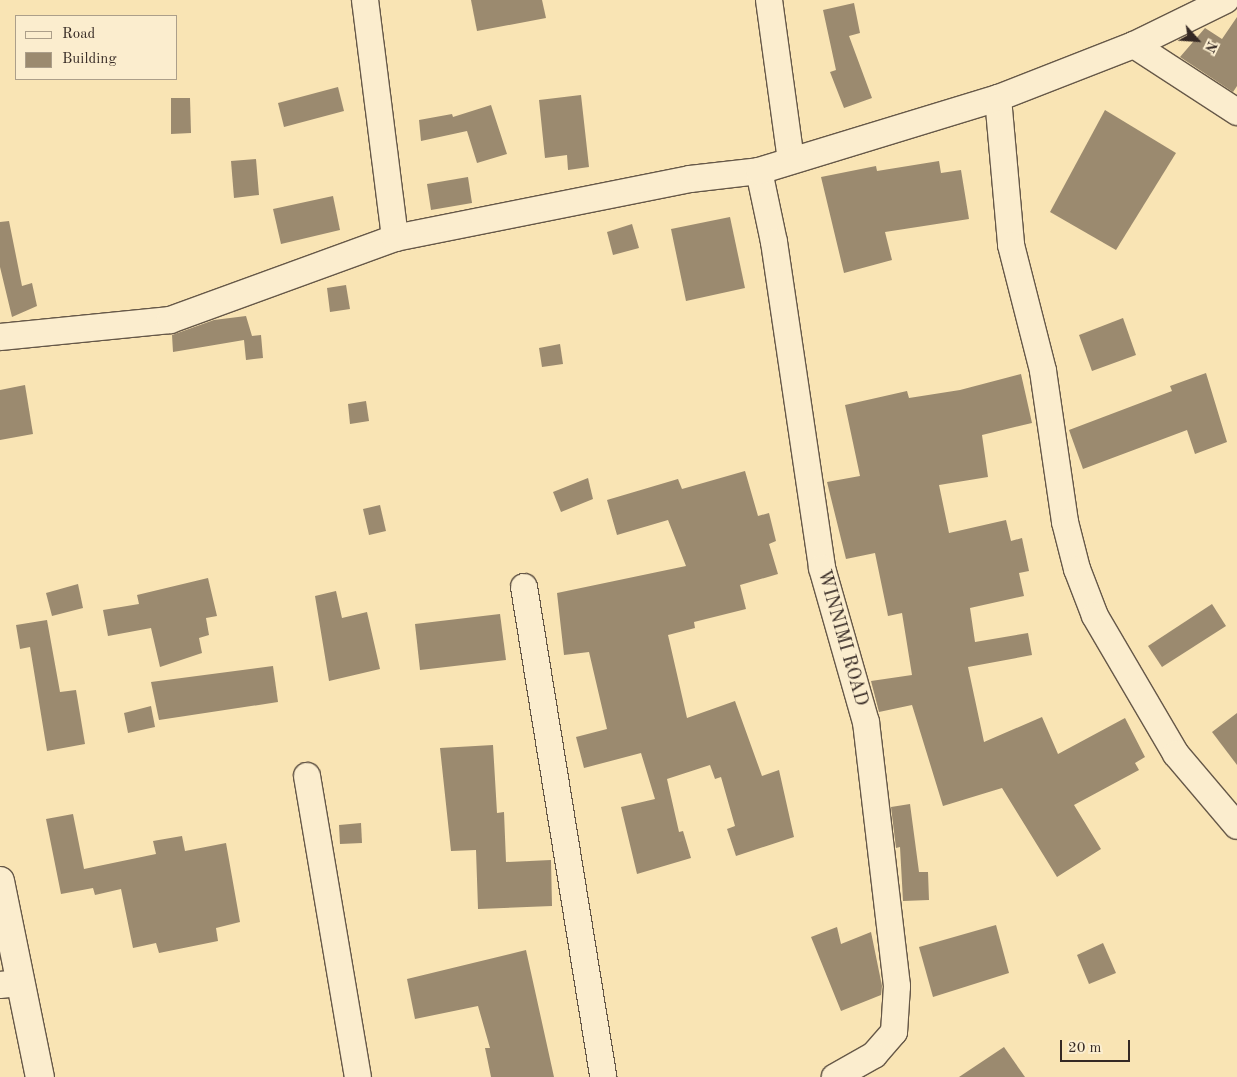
<!DOCTYPE html>
<html>
<head>
<meta charset="utf-8">
<style>
  body { margin:0 }
  #map { position:relative; width:1237px; height:1077px; overflow:hidden; background:#f9e4b4; font-family:"Old Standard TT",serif }
  div>[style] { position:absolute }
  .building>* { inset:0; background:#9b8a6f }
  .roads { filter:drop-shadow(1px 0 #665848) drop-shadow(-1px 0 #665848) drop-shadow(0 1px #665848) drop-shadow(0 -1px #665848) }
  .minor>* { height:26px; margin:-13px; padding:0 13px; transform-origin:13px; border-radius:13px; background:#fbedce }
  .tertiary>* { height:28px; margin:-14px; padding:0 14px; transform-origin:14px; border-radius:14px; background:#fbedce }
  span { translate:-50% -50%; white-space:nowrap; text-align:center; line-height:1.15; -webkit-text-stroke:4px #fbedce; paint-order:stroke }
  .street-label { font-size:18px; color:#352924 }
  .legend { position:absolute; left:15px; top:15px; width:162px; height:65px; box-sizing:border-box; background:#fbedce; border:1px solid #ac9f8a; margin:0; padding:6px 9px; list-style:none; font-size:15px; color:#352924 }
  .legend li { display:flex; align-items:center; gap:10px; height:25px }
  .legend b { width:25px; border:1px solid #ac9f8a }
  .north { position:absolute; left:1172px; top:15px; width:50px; height:50px; -webkit-text-stroke:4px #fbedce; paint-order:stroke; rotate:116deg; font-size:14px; font-weight:700; line-height:20px; text-align:center; color:#352924 }
  .north::after { content:''; display:block; margin:auto; width:18px; height:22px; background:#352924; clip-path:polygon(50% 0,100% 100%,50% 72%,0 100%) }
  .scale { position:absolute; left:1060px; top:1040px; width:70px; height:22px; box-sizing:border-box; border:2px solid #352924; border-top:0; padding-left:6px; font-size:15px; line-height:18px; white-space:nowrap; color:#352924; -webkit-text-stroke:4px #fbedce; paint-order:stroke }
</style>
</head>
<body>
<div id="map">
  <div class="building">
    <div style="clip-path:polygon(471px 0,542px 0,546px 18px,477px 31px)"></div>
    <div style="clip-path:polygon(854px 3px,860px 33px,849px 36px,872px 98px,844px 108px,830px 72px,836px 70px,823px 10px)"></div>
    <div style="clip-path:polygon(1237px 17px,1237px 86px,1233px 92px,1180px 57px,1205px 28px,1222px 39px)"></div>
    <div style="clip-path:polygon(338px 87px,344px 111px,284px 127px,278px 103px)"></div>
    <div style="clip-path:polygon(581px 95px,589px 167px,568px 170px,567px 155px,545px 158px,539px 100px)"></div>
    <div style="clip-path:polygon(171px 98px,190px 98px,191px 133px,171px 134px)"></div>
    <div style="clip-path:polygon(491px 105px,507px 154px,477px 163px,467px 131px,421px 141px,419px 120px,452px 114px,453px 117px)"></div>
    <div style="clip-path:polygon(1105px 110px,1176px 153px,1116px 250px,1050px 212px)"></div>
    <div style="clip-path:polygon(256px 159px,259px 195px,234px 198px,231px 161px)"></div>
    <div style="clip-path:polygon(939px 161px,941px 173px,961px 170px,969px 219px,885px 232px,892px 260px,844px 273px,821px 177px,876px 166px,877px 171px)"></div>
    <div style="clip-path:polygon(468px 177px,472px 203px,431px 210px,427px 184px)"></div>
    <div style="clip-path:polygon(333px 196px,340px 230px,281px 244px,273px 209px)"></div>
    <div style="clip-path:polygon(730px 217px,745px 288px,686px 301px,671px 229px)"></div>
    <div style="clip-path:polygon(9px 221px,22px 286px,32px 283px,37px 306px,12px 317px,0 267px,0 222px)"></div>
    <div style="clip-path:polygon(632px 224px,639px 248px,613px 255px,607px 232px)"></div>
    <div style="clip-path:polygon(346px 285px,350px 309px,330px 312px,327px 288px)"></div>
    <div style="clip-path:polygon(246px 316px,252px 336px,261px 335px,263px 358px,246px 360px,244px 340px,173px 352px,172px 335px,214px 320px)"></div>
    <div style="clip-path:polygon(1123px 318px,1136px 355px,1092px 371px,1079px 335px)"></div>
    <div style="clip-path:polygon(560px 344px,563px 364px,542px 367px,539px 348px)"></div>
    <div style="clip-path:polygon(1206px 373px,1227px 442px,1195px 454px,1187px 430px,1083px 469px,1069px 430px,1172px 391px,1170px 386px)"></div>
    <div style="clip-path:polygon(1021px 374px,1032px 423px,982px 435px,988px 477px,939px 485px,949px 533px,1006px 520px,1011px 541px,1022px 538px,1029px 571px,1019px 573px,1024px 596px,970px 608px,975px 642px,1028px 633px,1032px 655px,968px 667px,984px 742px,1042px 717px,1058px 754px,1125px 718px,1145px 757px,1135px 763px,1139px 770px,1074px 805px,1101px 849px,1057px 877px,1002px 788px,943px 806px,912px 705px,879px 712px,871px 681px,912px 675px,902px 613px,888px 616px,875px 553px,846px 559px,827px 482px,860px 476px,845px 405px,907px 391px,909px 398px,960px 390px)"></div>
    <div style="clip-path:polygon(25px 385px,33px 434px,0 440px,0 390px)"></div>
    <div style="clip-path:polygon(366px 401px,369px 421px,350px 424px,348px 404px)"></div>
    <div style="clip-path:polygon(745px 471px,758px 516px,769px 513px,776px 541px,769px 544px,778px 574px,740px 585px,746px 609px,694px 622px,695px 628px,668px 635px,687px 718px,735px 701px,762px 776px,779px 770px,794px 837px,736px 856px,727px 829px,735px 826px,721px 777px,715px 779px,710px 765px,667px 779px,679px 832px,683px 831px,691px 858px,637px 874px,621px 807px,655px 799px,641px 753px,584px 768px,576px 737px,607px 729px,589px 652px,564px 655px,557px 593px,686px 566px,668px 520px,617px 535px,607px 500px,678px 479px,682px 489px)"></div>
    <div style="clip-path:polygon(588px 478px,593px 499px,561px 512px,553px 492px)"></div>
    <div style="clip-path:polygon(380px 505px,386px 531px,369px 535px,363px 509px)"></div>
    <div style="clip-path:polygon(208px 578px,217px 616px,206px 618px,209px 635px,199px 638px,202px 653px,160px 667px,151px 628px,108px 636px,103px 610px,139px 604px,137px 595px)"></div>
    <div style="clip-path:polygon(78px 584px,83px 608px,52px 616px,46px 593px)"></div>
    <div style="clip-path:polygon(336px 591px,342px 618px,367px 612px,380px 669px,329px 681px,315px 596px)"></div>
    <div style="clip-path:polygon(1212px 604px,1226px 626px,1162px 667px,1148px 646px)"></div>
    <div style="clip-path:polygon(500px 614px,506px 660px,420px 670px,415px 624px)"></div>
    <div style="clip-path:polygon(47px 620px,60px 692px,76px 690px,85px 744px,47px 751px,30px 647px,20px 649px,16px 625px)"></div>
    <div style="clip-path:polygon(273px 666px,278px 702px,159px 720px,151px 682px)"></div>
    <div style="clip-path:polygon(151px 706px,155px 727px,128px 733px,124px 713px)"></div>
    <div style="clip-path:polygon(1237px 713px,1237px 765px,1212px 732px)"></div>
    <div style="clip-path:polygon(493px 745px,497px 813px,504px 812px,506px 862px,551px 860px,552px 906px,478px 909px,476px 850px,451px 851px,440px 748px)"></div>
    <div style="clip-path:polygon(910px 804px,919px 872px,928px 872px,929px 900px,903px 901px,900px 847px,896px 848px,891px 807px)"></div>
    <div style="clip-path:polygon(73px 814px,84px 869px,156px 854px,153px 841px,182px 836px,185px 851px,226px 843px,240px 922px,216px 928px,218px 941px,159px 953px,156px 943px,133px 948px,121px 889px,95px 895px,93px 888px,61px 894px,46px 819px)"></div>
    <div style="clip-path:polygon(361px 823px,362px 843px,340px 844px,339px 825px)"></div>
    <div style="clip-path:polygon(996px 925px,1009px 973px,933px 997px,919px 947px)"></div>
    <div style="clip-path:polygon(837px 927px,841px 944px,871px 932px,882px 986px,881px 995px,841px 1011px,811px 937px)"></div>
    <div style="clip-path:polygon(1103px 943px,1116px 973px,1089px 984px,1077px 955px)"></div>
    <div style="clip-path:polygon(526px 950px,554px 1077px,491px 1077px,485px 1048px,490px 1048px,478px 1006px,415px 1019px,407px 979px)"></div>
    <div style="clip-path:polygon(1004px 1047px,1025px 1077px,959px 1077px)"></div>
  </div>
  <div class="roads">
    <div class="minor">
      <div style="left:365px;top:0;width:240px;rotate:82.8deg"></div>
      <div style="left:769px;top:0;width:162px;rotate:82.2deg"></div>
      <div style="left:1134px;top:45px;width:123px;rotate:33deg"></div>
      <div style="left:998px;top:98px;width:148px;rotate:84.9deg"></div>
      <div style="left:1011px;top:245px;width:130px;rotate:75.7deg"></div>
      <div style="left:1043px;top:371px;width:153px;rotate:81.7deg"></div>
      <div style="left:1065px;top:522px;width:49px;rotate:75.7deg"></div>
      <div style="left:1077px;top:569px;width:50px;rotate:69deg"></div>
      <div style="left:1095px;top:616px;width:160px;rotate:59.6deg"></div>
      <div style="left:1176px;top:754px;width:94px;rotate:49.7deg"></div>
      <div style="left:759px;top:171px;width:73px;rotate:78.1deg"></div>
      <div style="left:774px;top:242px;width:330px;rotate:81.6deg"></div>
      <div style="left:822px;top:568px;width:160px;rotate:74.1deg"></div>
      <div style="left:866px;top:722px;width:266px;rotate:83.3deg"></div>
      <div style="left:897px;top:986px;width:46px;rotate:93.7deg"></div>
      <div style="left:894px;top:1032px;width:30px;rotate:131deg"></div>
      <div style="left:874px;top:1055px;width:45px;rotate:150.6deg"></div>
      <div style="left:0;top:337px;width:171px;rotate:-5.7deg"></div>
      <div style="left:170px;top:320px;width:239px;rotate:-20deg"></div>
      <div style="left:395px;top:238px;width:301px;rotate:-11.3deg"></div>
      <div style="left:690px;top:179px;width:69px;rotate:-6.6deg"></div>
      <div style="left:759px;top:171px;width:250px;rotate:-17deg"></div>
      <div style="left:998px;top:98px;width:146px;rotate:-21.3deg"></div>
      <div style="left:1134px;top:45px;width:102px;rotate:-26.1deg"></div>
      <div style="left:524px;top:587px;width:496px;rotate:80.8deg"></div>
      <div style="left:307px;top:776px;width:305px;rotate:80.4deg"></div>
      <div style="left:0;top:985px;width:18px;rotate:-6deg"></div>
    </div>
    <div class="tertiary">
      <div style="left:0;top:881px;width:200px;rotate:78.5deg"></div>
    </div>
  </div>
  <div class="street-label">
    <span style="left:842px;top:638px;rotate:74deg">WINNIMI ROAD</span>
  </div>
  <ul class="legend">
  <li><b style="height:6px;background:#fbedce"></b>Road</li>
  <li><b style="height:14px;background:#9b8a6f"></b>Building</li>
  </ul>
  <div class="north">N</div>
  <div class="scale">20 m</div>
</div>
</body>
</html>
